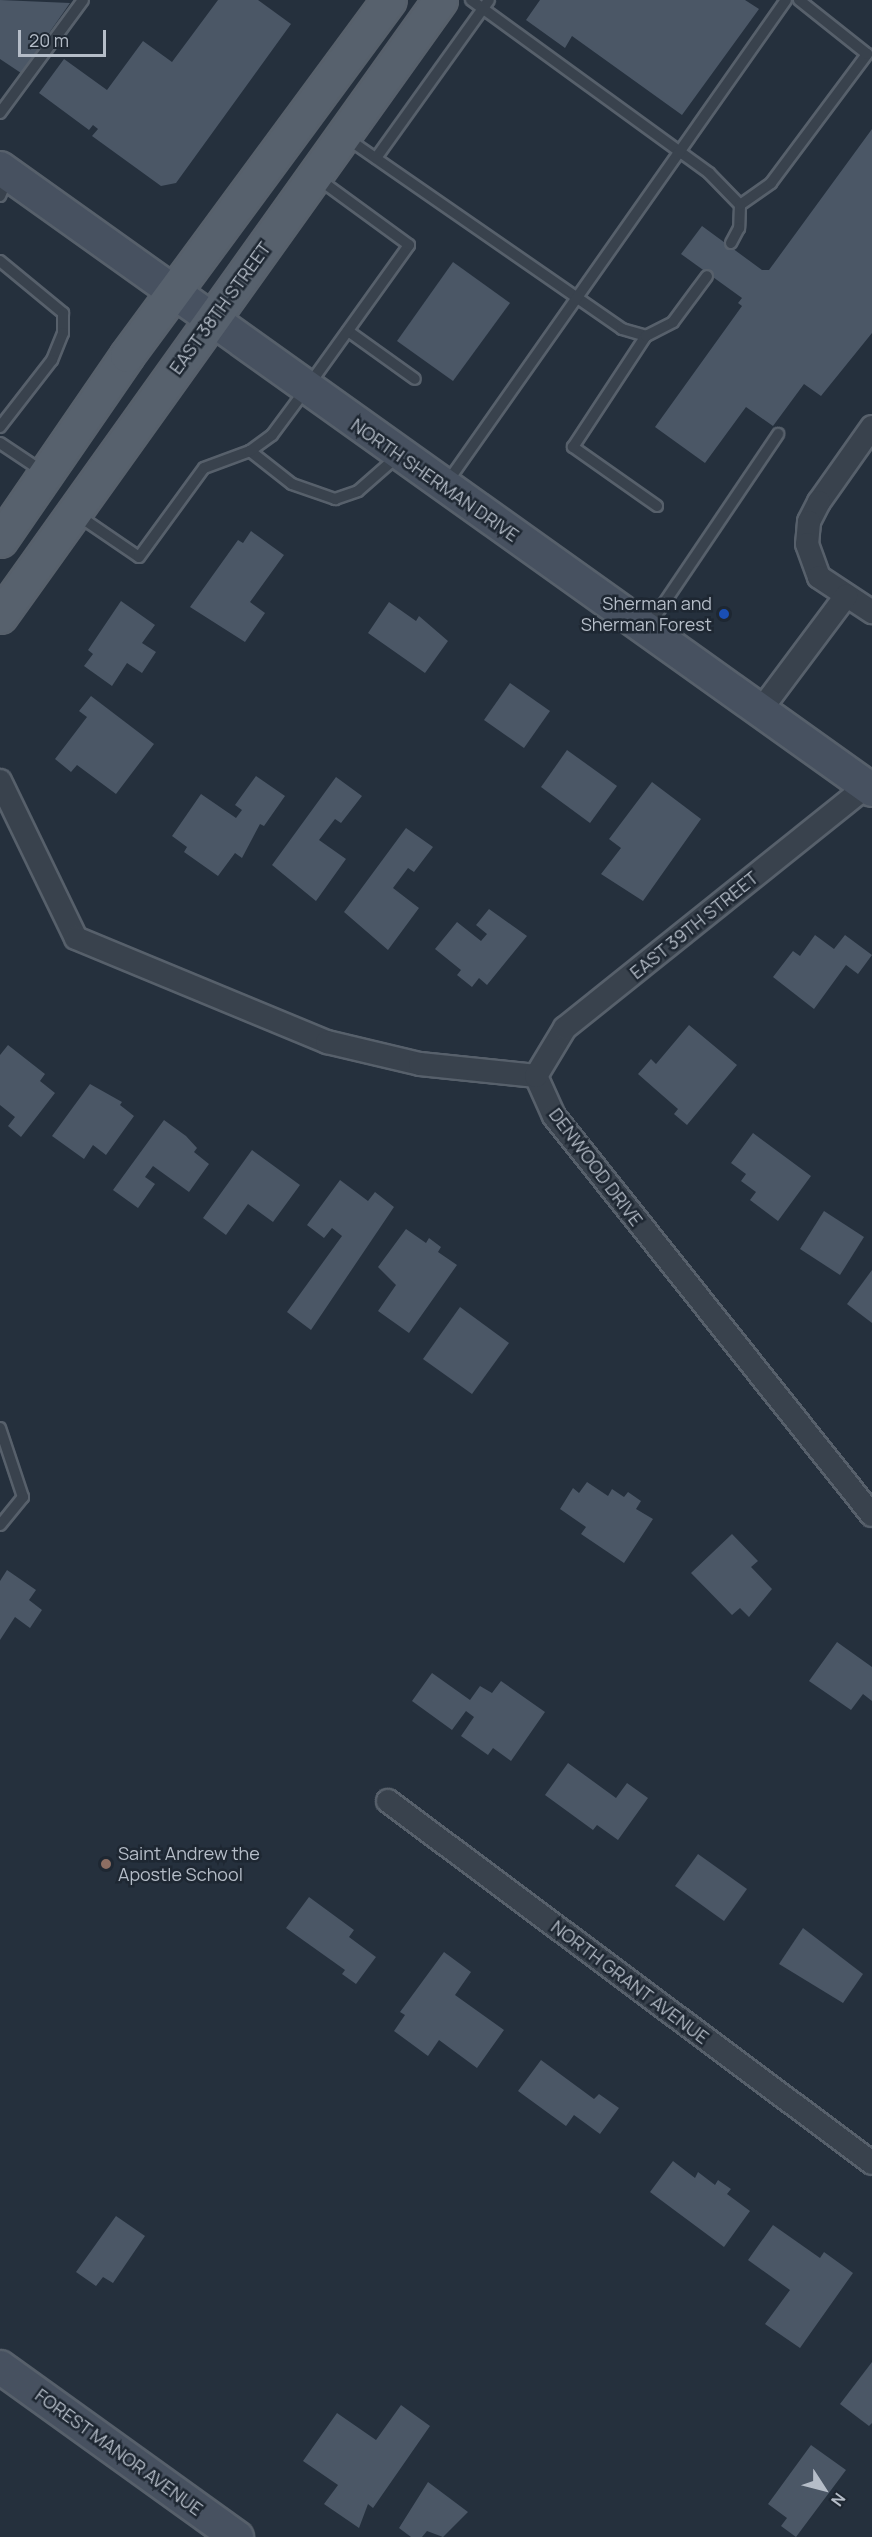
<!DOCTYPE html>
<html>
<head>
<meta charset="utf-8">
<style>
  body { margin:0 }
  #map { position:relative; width:872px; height:2537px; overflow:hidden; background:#25303d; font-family:Manrope,sans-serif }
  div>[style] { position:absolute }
  .building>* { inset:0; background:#4b5766 }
  .roads { filter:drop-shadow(2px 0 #57606b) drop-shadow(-2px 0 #57606b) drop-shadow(0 2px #57606b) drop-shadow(0 -2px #57606b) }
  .lane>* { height:10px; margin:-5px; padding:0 5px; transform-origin:5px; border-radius:5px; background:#39424d }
  .street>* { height:22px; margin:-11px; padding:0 11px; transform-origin:11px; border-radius:11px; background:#39424d }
  .secondary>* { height:32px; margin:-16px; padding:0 16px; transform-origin:16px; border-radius:16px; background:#475160 }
  .primary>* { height:33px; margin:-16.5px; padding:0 16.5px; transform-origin:16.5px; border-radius:16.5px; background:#57616d }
  .dots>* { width:16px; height:16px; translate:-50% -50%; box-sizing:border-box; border:3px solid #1e2732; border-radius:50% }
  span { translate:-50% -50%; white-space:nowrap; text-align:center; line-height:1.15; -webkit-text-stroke:5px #1e2732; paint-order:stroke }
  .street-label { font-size:18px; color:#b5bdc8 }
  .poi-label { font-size:18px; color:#b5bdc8 }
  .right { translate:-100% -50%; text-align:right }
  .left { translate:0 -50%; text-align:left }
  .north { position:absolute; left:794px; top:2459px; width:60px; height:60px; -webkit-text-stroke:4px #1e2732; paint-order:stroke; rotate:126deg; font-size:16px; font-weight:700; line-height:24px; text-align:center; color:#b5bdc8 }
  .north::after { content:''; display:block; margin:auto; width:21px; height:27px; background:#b5bdc8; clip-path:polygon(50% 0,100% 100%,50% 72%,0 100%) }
  .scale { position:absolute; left:18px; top:30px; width:88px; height:27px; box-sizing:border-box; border:3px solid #b5bdc8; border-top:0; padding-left:8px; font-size:18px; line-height:21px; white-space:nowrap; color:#b5bdc8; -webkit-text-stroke:4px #1e2732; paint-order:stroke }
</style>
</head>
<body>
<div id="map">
  <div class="building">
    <div style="clip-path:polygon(0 0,70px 3px,21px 73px,0 59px)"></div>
    <div style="clip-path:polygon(218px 0,258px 0,291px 24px,176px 183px,161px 186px,92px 136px,98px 129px,93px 125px,89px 130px,39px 93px,64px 59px,107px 90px,143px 41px,172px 62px)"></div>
    <div style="clip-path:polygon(540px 0,745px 0,759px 9px,682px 115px,572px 36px,565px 48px,526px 20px)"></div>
    <div style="clip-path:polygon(872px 129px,872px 333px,821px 396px,804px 384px,773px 426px,746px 407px,705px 463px,655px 427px,742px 306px,738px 303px,742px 298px,681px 254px,702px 226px,762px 270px,769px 270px)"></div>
    <div style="clip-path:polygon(453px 262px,510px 303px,453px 381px,397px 341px)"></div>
    <div style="clip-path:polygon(251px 531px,284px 555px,250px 602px,265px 613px,245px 642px,190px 607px,238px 540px,243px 543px)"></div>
    <div style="clip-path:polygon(121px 601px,155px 625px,142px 643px,156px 652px,142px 673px,127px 663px,112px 686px,84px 666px,93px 654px,88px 650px)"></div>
    <div style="clip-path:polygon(389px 602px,416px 621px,419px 616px,448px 641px,425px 673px,368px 633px)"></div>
    <div style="clip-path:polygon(510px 683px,550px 711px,524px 748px,484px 720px)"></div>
    <div style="clip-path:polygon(91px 696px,154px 744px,116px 794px,77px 765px,71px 772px,55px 759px,87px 717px,79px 711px)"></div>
    <div style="clip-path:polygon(567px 750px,617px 786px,590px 823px,541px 787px)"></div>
    <div style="clip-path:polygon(256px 776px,285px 796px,264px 826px,260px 824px,242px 858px,235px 853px,218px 876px,184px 852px,187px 847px,172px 836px,201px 794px,236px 818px,242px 810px,235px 805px)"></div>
    <div style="clip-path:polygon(336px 777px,362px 796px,341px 823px,335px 819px,319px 840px,346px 859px,316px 901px,272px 865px)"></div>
    <div style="clip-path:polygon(652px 782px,701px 819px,643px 901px,601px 874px,621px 848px,609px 839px)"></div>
    <div style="clip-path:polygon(406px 828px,433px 847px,414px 872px,408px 868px,393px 888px,419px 908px,388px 950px,344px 912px)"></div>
    <div style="clip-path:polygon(489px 909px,527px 936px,487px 985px,479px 978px,472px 987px,457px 975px,461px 970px,435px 949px,457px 922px,481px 941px,487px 934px,476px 925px)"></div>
    <div style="clip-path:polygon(815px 935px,834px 949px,845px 935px,872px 955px,858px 974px,846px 965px,814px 1009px,773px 977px,793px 951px,800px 956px)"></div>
    <div style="clip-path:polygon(689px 1025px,737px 1065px,687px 1125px,674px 1114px,678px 1109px,638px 1074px,651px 1059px,656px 1064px)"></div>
    <div style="clip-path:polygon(8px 1045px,45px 1074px,40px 1081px,55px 1093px,21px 1137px,8px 1126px,15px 1117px,0 1105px,0 1055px)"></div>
    <div style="clip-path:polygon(90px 1084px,122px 1102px,120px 1105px,134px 1116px,106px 1155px,93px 1145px,84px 1159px,52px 1136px)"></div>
    <div style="clip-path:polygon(164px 1120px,186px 1136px,197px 1148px,194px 1152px,209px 1164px,189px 1192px,153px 1166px,145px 1177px,155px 1184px,138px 1208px,113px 1190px)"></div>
    <div style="clip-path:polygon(753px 1133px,811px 1176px,778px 1221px,750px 1200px,756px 1192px,741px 1181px,746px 1174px,731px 1163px)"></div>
    <div style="clip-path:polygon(252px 1150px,300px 1185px,273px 1222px,248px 1204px,226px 1235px,203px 1218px)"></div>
    <div style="clip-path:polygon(340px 1180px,368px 1201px,375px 1192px,394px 1207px,311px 1330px,287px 1312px,342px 1236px,332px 1228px,324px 1238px,307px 1225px)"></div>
    <div style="clip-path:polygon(824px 1211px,864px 1237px,840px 1275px,800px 1249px)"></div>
    <div style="clip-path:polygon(406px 1229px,426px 1243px,429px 1238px,441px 1247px,438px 1252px,457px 1265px,409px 1333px,378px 1311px,396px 1285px,378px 1267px)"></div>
    <div style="clip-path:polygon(872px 1270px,872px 1323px,847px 1304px)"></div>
    <div style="clip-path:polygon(460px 1307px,509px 1343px,472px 1394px,423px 1359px)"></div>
    <div style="clip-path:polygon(587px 1482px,608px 1496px,612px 1489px,624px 1497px,628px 1492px,641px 1501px,636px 1509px,653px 1519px,624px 1563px,581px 1534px,586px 1527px,560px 1509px,573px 1488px,579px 1493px)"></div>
    <div style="clip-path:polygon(732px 1534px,758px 1561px,751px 1567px,772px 1589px,749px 1617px,740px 1608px,732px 1615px,691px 1573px)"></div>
    <div style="clip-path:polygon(7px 1570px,36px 1590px,29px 1600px,42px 1610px,30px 1628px,15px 1617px,0 1640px,0 1581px)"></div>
    <div style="clip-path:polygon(837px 1642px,872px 1667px,872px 1701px,863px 1694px,851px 1710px,809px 1681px)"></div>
    <div style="clip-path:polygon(432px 1673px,470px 1700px,480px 1686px,492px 1693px,501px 1681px,545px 1712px,511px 1761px,493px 1748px,488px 1755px,461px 1736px,474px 1717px,466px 1711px,452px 1730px,412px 1701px)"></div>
    <div style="clip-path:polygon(568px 1763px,616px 1798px,627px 1783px,648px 1798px,618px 1840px,597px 1825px,593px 1830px,545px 1795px)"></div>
    <div style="clip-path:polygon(698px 1854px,747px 1889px,724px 1921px,675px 1886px)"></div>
    <div style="clip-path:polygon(309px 1897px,354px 1930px,349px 1937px,376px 1957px,356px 1984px,342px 1974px,345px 1970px,286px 1928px)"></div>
    <div style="clip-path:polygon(803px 1928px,863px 1974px,843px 2003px,779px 1964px)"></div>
    <div style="clip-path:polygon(444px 1952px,471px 1972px,455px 1995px,504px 2030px,477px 2068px,439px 2040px,428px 2056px,394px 2031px,405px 2015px,400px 2012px)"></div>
    <div style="clip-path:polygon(541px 2060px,594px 2099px,599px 2094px,619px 2108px,600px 2134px,574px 2115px,566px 2126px,518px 2091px)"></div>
    <div style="clip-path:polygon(673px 2161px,695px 2178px,698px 2172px,715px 2185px,718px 2180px,731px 2189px,727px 2194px,750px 2211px,724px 2247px,650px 2192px)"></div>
    <div style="clip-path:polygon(116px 2216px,145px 2236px,113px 2283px,103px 2277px,96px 2286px,76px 2272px)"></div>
    <div style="clip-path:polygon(773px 2225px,820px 2258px,824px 2252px,853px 2273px,800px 2348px,765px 2324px,790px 2290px,748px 2260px)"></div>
    <div style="clip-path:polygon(872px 2362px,872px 2423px,869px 2426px,840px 2404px)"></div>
    <div style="clip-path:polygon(401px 2405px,430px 2426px,373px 2508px,368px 2504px,359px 2528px,324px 2504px,338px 2485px,303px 2461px,337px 2413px,376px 2440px)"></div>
    <div style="clip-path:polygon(811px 2445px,846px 2470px,796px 2537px,781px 2526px,787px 2518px,768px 2504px)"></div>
    <div style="clip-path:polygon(428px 2482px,468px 2512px,443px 2537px,427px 2531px,422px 2537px,411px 2537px,399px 2528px)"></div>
  </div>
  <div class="roads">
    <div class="lane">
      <div style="left:471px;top:0;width:294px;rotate:36deg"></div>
      <div style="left:709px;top:173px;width:45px;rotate:45.9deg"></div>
      <div style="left:740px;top:205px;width:23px;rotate:92deg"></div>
      <div style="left:739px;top:228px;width:17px;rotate:118deg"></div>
      <div style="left:0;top:113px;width:140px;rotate:-53.7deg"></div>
      <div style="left:345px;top:137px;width:337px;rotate:34.7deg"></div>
      <div style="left:622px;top:329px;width:25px;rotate:16deg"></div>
      <div style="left:376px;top:158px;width:194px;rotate:-54.4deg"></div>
      <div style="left:0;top:196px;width:21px;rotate:-67deg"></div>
      <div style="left:740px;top:205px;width:38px;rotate:-35deg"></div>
      <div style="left:771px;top:183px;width:161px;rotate:-53.3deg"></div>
      <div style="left:867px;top:54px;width:87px;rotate:-141.5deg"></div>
      <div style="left:0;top:261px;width:82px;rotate:39.5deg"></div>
      <div style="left:63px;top:313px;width:20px;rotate:90deg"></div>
      <div style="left:63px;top:333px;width:29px;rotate:112deg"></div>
      <div style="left:52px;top:360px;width:85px;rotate:127.8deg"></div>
      <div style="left:348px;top:331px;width:82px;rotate:35.6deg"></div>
      <div style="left:0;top:443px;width:50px;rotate:33.7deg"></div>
      <div style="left:250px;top:451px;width:53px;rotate:38.2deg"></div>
      <div style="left:292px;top:484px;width:46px;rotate:19.2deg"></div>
      <div style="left:335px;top:499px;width:24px;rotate:-19deg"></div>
      <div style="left:358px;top:491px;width:55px;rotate:-41.3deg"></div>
      <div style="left:446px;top:484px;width:591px;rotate:-54.91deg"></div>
      <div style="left:657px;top:506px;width:103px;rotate:-144.9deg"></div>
      <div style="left:573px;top:447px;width:133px;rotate:-56.7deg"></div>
      <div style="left:646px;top:336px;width:30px;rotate:-27deg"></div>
      <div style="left:673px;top:322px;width:57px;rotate:-53.5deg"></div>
      <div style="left:76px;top:514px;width:76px;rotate:34.3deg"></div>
      <div style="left:139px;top:557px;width:110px;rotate:-53.9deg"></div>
      <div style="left:204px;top:468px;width:49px;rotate:-20.3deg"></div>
      <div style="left:250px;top:451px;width:27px;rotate:-36deg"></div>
      <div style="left:272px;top:435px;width:57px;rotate:-53.5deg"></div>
      <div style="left:306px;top:389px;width:177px;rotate:-54.4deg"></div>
      <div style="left:409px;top:245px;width:114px;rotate:-143.9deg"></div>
      <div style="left:648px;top:627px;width:233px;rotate:-56deg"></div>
      <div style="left:0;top:1428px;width:73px;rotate:71.6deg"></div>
      <div style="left:23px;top:1497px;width:36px;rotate:129deg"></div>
    </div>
    <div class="street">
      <div style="left:872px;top:427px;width:92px;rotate:125.2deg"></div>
      <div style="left:819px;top:502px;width:22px;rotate:117deg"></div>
      <div style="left:809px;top:522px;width:22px;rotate:95deg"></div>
      <div style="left:807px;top:544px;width:35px;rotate:70deg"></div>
      <div style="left:819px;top:577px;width:64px;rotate:33.4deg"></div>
      <div style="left:760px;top:711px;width:144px;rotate:-53.2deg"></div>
      <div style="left:0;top:781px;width:174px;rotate:64.2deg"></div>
      <div style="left:76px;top:938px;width:272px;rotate:22.5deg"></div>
      <div style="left:327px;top:1042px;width:96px;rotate:13.3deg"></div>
      <div style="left:420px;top:1064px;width:117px;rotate:5.9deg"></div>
      <div style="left:536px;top:1076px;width:44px;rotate:65.8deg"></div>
      <div style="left:554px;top:1116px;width:510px;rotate:51.45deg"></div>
      <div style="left:536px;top:1076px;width:56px;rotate:-58.9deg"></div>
      <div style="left:565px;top:1028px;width:387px;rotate:-38.7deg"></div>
      <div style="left:388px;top:1801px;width:604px;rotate:36.79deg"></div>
    </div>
    <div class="secondary">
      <div style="left:0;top:168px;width:1071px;rotate:35.5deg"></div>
      <div style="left:0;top:2367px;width:292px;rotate:35.7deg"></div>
    </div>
    <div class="primary">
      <div style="left:0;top:540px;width:224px;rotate:-55.5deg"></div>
      <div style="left:127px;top:355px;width:441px;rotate:-53.6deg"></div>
      <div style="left:0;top:616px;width:757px;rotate:-54.46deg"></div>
    </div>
  </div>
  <div class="dots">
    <div style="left:724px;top:614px;background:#1a4fb4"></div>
    <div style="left:106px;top:1864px;background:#8d6e63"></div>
  </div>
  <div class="street-label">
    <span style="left:220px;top:308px;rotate:-54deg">EAST 38TH STREET</span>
    <span style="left:435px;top:480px;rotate:35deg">NORTH SHERMAN DRIVE</span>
    <span style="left:694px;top:925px;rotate:-39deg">EAST 39TH STREET</span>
    <span style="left:596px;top:1167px;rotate:53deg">DENWOOD DRIVE</span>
    <span style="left:630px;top:1982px;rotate:37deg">NORTH GRANT AVENUE</span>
    <span style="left:119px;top:2452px;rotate:36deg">FOREST MANOR AVENUE</span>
  </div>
  <div class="poi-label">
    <span class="right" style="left:712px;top:614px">Sherman and<br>Sherman Forest</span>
    <span class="left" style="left:118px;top:1864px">Saint Andrew the<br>Apostle School</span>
  </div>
  <div class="north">N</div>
  <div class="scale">20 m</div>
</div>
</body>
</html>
